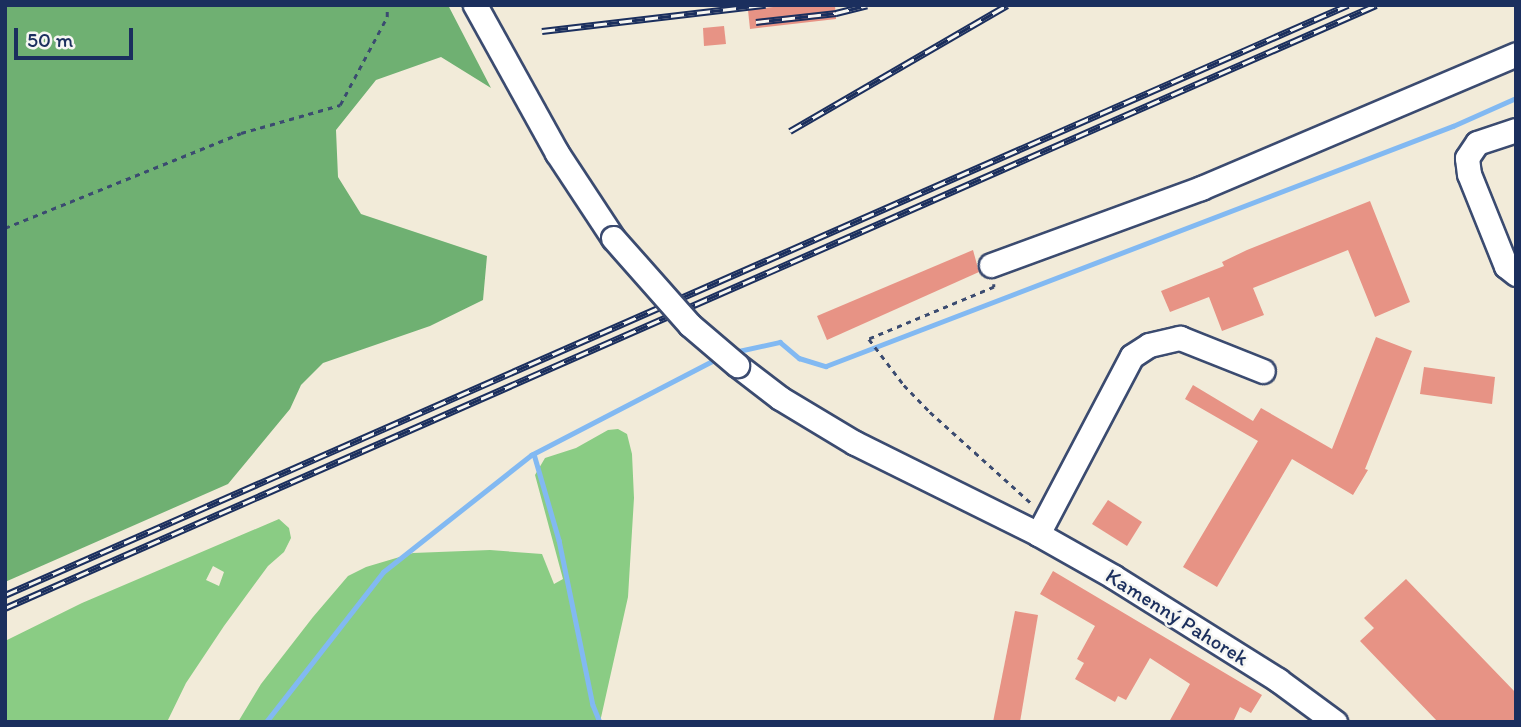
<!DOCTYPE html>
<html>
<head>
<meta charset="utf-8">
<style>
  body { margin:0 }
  #map { position:relative; width:1521px; height:727px; overflow:hidden; background:#f2ebd9; font-family:Itim,sans-serif }
  div>[style] { position:absolute }
  .green>* { inset:0; background:#8acc84 }
  .forest>* { inset:0; background:#6fb072 }
  .stream>* { height:4.5px; margin:-2.25px; padding:0 2.25px; transform-origin:2.25px; border-radius:2.25px; background:#82b9f2 }
  .building>* { inset:0; background:#e79385 }
  .path>* { height:2.5px; margin-top:-1.25px; transform-origin:0; background:repeating-linear-gradient(90deg,#3b4b70 0 5px,transparent 0 10px) }
  .roads { filter:drop-shadow(2px 0 #3b4b70) drop-shadow(-2px 0 #3b4b70) drop-shadow(0 2px #3b4b70) drop-shadow(0 -2px #3b4b70) }
  .minor>* { height:23px; margin:-11.5px; padding:0 11.5px; transform-origin:11.5px; border-radius:11.5px; background:#fff }
  .rail>* { height:7px; margin-top:-3.5px; transform-origin:0; background:repeating-linear-gradient(90deg,#f6f6f2 0 13px,#1b2f5e 0 26px); box-sizing:border-box; border-block:2px solid #1b2f5e }
  .bridges { filter:drop-shadow(2px 0 #3b4b70) drop-shadow(-2px 0 #3b4b70) drop-shadow(0 2px #3b4b70) drop-shadow(0 -2px #3b4b70) }
  .minor-bridge>* { height:23px; margin:-11.5px; padding:0 11.5px; transform-origin:11.5px; border-radius:11.5px; background:#fff }
  span { translate:-50% -50%; white-space:nowrap; text-align:center; line-height:1.15; -webkit-text-stroke:5px #f6f6f2; paint-order:stroke }
  .street-label { font-size:21px; color:#1b2f5e }
  .frame { position:absolute; inset:0; border:7px solid #1b2f5e; pointer-events:none }
  .scale { position:absolute; left:14px; top:28px; width:119px; height:32px; box-sizing:border-box; border:4px solid #1b2f5e; border-top:0; padding-left:9px; font-size:21px; line-height:24px; white-space:nowrap; color:#1b2f5e; -webkit-text-stroke:5px #f6f6f2; paint-order:stroke }
</style>
</head>
<body>
<div id="map">
  <div class="green">
    <div style="clip-path:polygon(618px 429px,627px 434px,632px 454px,634px 498px,628px 597px,600px 722px,238px 722px,261px 684px,313px 617px,348px 576px,366px 567px,413px 553px,490px 550px,542px 554px,554px 584px,563px 579px,535px 475px,545px 458px,576px 448px,608px 430px)"></div>
    <div style="clip-path:polygon(evenodd,279px 519px,289px 528px,291px 538px,284px 552px,268px 566px,224px 626px,186px 683px,167px 722px,5px 722px,5px 641px,82px 603px,279px 519px,213px 566px,224px 572px,219px 586px,206px 580px,213px 566px)"></div>
  </div>
  <div class="forest">
    <div style="clip-path:polygon(5px 5px,448px 5px,491px 88px,441px 57px,376px 80px,336px 130px,338px 177px,361px 214px,487px 256px,483px 300px,430px 326px,323px 363px,301px 385px,290px 409px,228px 484px,5px 582px)"></div>
  </div>
  <div class="stream">
    <div style="left:734px;top:352px;width:47px;rotate:-12.3deg"></div>
    <div style="left:780px;top:342px;width:25px;rotate:40deg"></div>
    <div style="left:799px;top:358px;width:28px;rotate:17deg"></div>
    <div style="left:826px;top:366px;width:671px;rotate:-20.95deg"></div>
    <div style="left:1453px;top:126px;width:69px;rotate:-24deg"></div>
    <div style="left:534px;top:454px;width:90px;rotate:73.8deg"></div>
    <div style="left:559px;top:540px;width:168px;rotate:78.4deg"></div>
    <div style="left:593px;top:705px;width:18px;rotate:68deg"></div>
    <div style="left:266px;top:722px;width:190px;rotate:-52deg"></div>
    <div style="left:383px;top:572px;width:189px;rotate:-38.3deg"></div>
    <div style="left:531px;top:455px;width:208px;rotate:-27.4deg"></div>
  </div>
  <div class="building">
    <div style="clip-path:polygon(791px 5px,835px 5px,836px 19px,750px 29px,748px 10px)"></div>
    <div style="clip-path:polygon(724px 26px,726px 44px,704px 46px,703px 28px)"></div>
    <div style="clip-path:polygon(1370px 201px,1410px 302px,1375px 317px,1348px 250px,1253px 288px,1264px 315px,1222px 331px,1209px 297px,1170px 312px,1161px 291px,1224px 266px,1222px 262px,1247px 250px)"></div>
    <div style="clip-path:polygon(973px 250px,979px 272px,827px 340px,817px 316px)"></div>
    <div style="clip-path:polygon(1376px 337px,1412px 351px,1365px 469px,1368px 470px,1353px 495px,1292px 459px,1217px 587px,1183px 567px,1258px 441px,1185px 399px,1193px 385px,1253px 421px,1261px 408px,1332px 449px)"></div>
    <div style="clip-path:polygon(1424px 367px,1495px 377px,1492px 404px,1420px 394px)"></div>
    <div style="clip-path:polygon(1108px 500px,1142px 522px,1127px 546px,1092px 524px)"></div>
    <div style="clip-path:polygon(1053px 571px,1262px 695px,1251px 713px,1240px 707px,1233px 722px,1169px 722px,1190px 684px,1150px 658px,1126px 700px,1118px 696px,1115px 702px,1075px 679px,1084px 663px,1077px 659px,1095px 626px,1040px 594px)"></div>
    <div style="clip-path:polygon(1406px 579px,1516px 693px,1516px 722px,1438px 722px,1360px 641px,1374px 628px,1364px 618px)"></div>
    <div style="clip-path:polygon(1015px 611px,1038px 615px,1020px 722px,993px 722px)"></div>
  </div>
  <div class="path">
    <div style="left:5px;top:228px;width:254px;rotate:-21.9deg"></div>
    <div style="left:241px;top:133px;width:103px;rotate:-15.8deg"></div>
    <div style="left:340px;top:105px;width:100px;rotate:-61.9deg"></div>
    <div style="left:387px;top:17px;width:12px;rotate:-90deg"></div>
    <div style="left:994px;top:284px;width:3px;rotate:90deg"></div>
    <div style="left:994px;top:287px;width:135px;rotate:157.4deg"></div>
    <div style="left:869px;top:339px;width:58px;rotate:52.7deg"></div>
    <div style="left:904px;top:385px;width:37px;rotate:46deg"></div>
    <div style="left:930px;top:412px;width:137px;rotate:42deg"></div>
  </div>
  <div class="roads">
    <div class="minor">
      <div style="left:475px;top:5px;width:169px;rotate:61deg"></div>
      <div style="left:557px;top:153px;width:102px;rotate:56.6deg"></div>
      <div style="left:1516px;top:130px;width:41px;rotate:161.6deg"></div>
      <div style="left:1477px;top:143px;width:18px;rotate:124deg"></div>
      <div style="left:1467px;top:158px;width:16px;rotate:83deg"></div>
      <div style="left:1469px;top:174px;width:99px;rotate:68.1deg"></div>
      <div style="left:1506px;top:266px;width:13px;rotate:39deg"></div>
      <div style="left:991px;top:265px;width:224px;rotate:-20.1deg"></div>
      <div style="left:1201px;top:188px;width:342px;rotate:-23deg"></div>
      <div style="left:737px;top:365px;width:54px;rotate:37.5deg"></div>
      <div style="left:780px;top:398px;width:87px;rotate:31deg"></div>
      <div style="left:855px;top:443px;width:204px;rotate:26.4deg"></div>
      <div style="left:1038px;top:534px;width:87px;rotate:29.5deg"></div>
      <div style="left:1114px;top:577px;width:194px;rotate:32.1deg"></div>
      <div style="left:1278px;top:680px;width:71px;rotate:36.4deg"></div>
      <div style="left:1038px;top:534px;width:201px;rotate:-62.2deg"></div>
      <div style="left:1132px;top:356px;width:20px;rotate:-33deg"></div>
      <div style="left:1149px;top:345px;width:32px;rotate:-13deg"></div>
      <div style="left:1180px;top:338px;width:89px;rotate:21.7deg"></div>
    </div>
  </div>
  <div class="rail">
    <div style="left:756px;top:22px;width:81px;rotate:-6.4deg"></div>
    <div style="left:836px;top:13px;width:32px;rotate:-14deg"></div>
    <div style="left:542px;top:31px;width:225px;rotate:-6.7deg"></div>
    <div style="left:790px;top:131px;width:251px;rotate:-30.1deg"></div>
    <div style="left:5px;top:595px;width:1467px;rotate:-23.72deg"></div>
    <div style="left:5px;top:608px;width:1498px;rotate:-23.74deg"></div>
  </div>
  <div class="bridges">
    <div class="minor-bridge">
      <div style="left:613px;top:238px;width:116px;rotate:48.5deg"></div>
      <div style="left:690px;top:325px;width:62px;rotate:40.4deg"></div>
    </div>
  </div>
  <div class="street-label">
    <span style="left:1177px;top:617px;rotate:32deg">Kamenný Pahorek</span>
  </div>
  <div class="frame"></div>
  <div class="scale">50 m</div>
</div>
</body>
</html>
